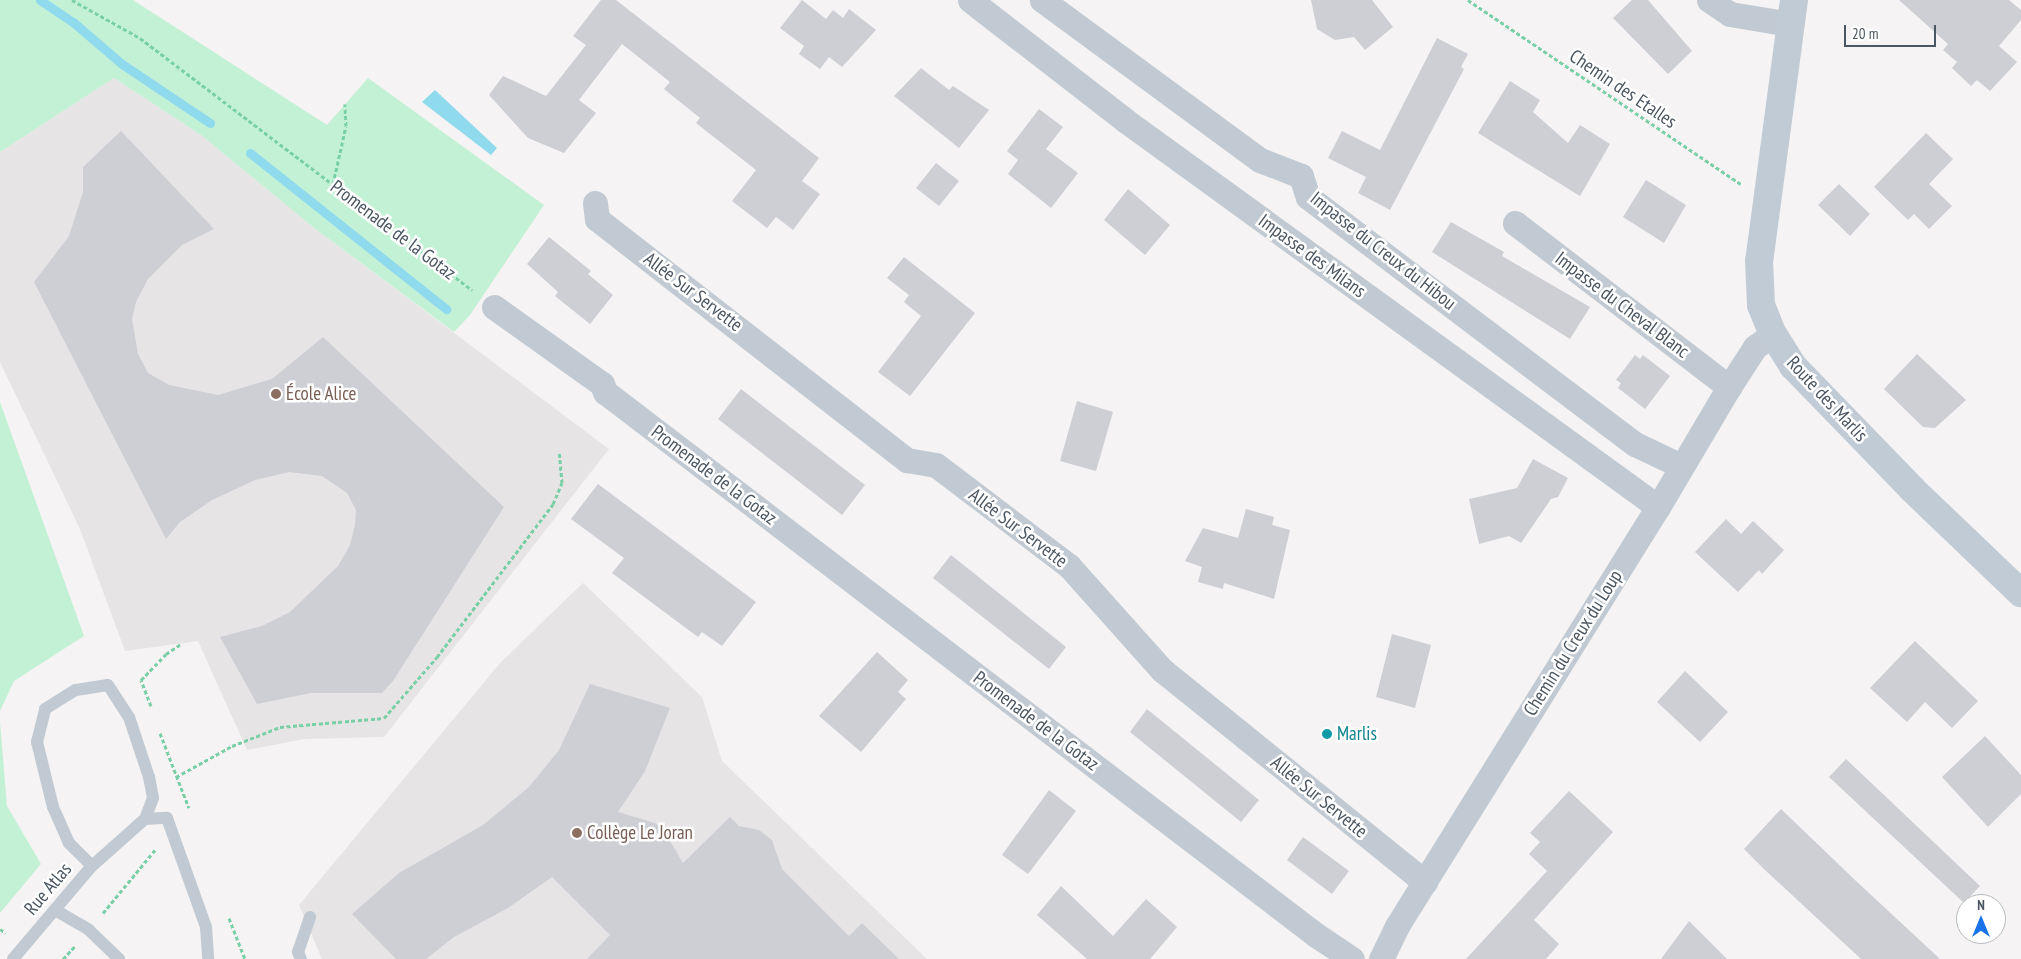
<!DOCTYPE html>
<html>
<head>
<meta charset="utf-8">
<style>
  body { margin:0 }
  #map { position:relative; width:2021px; height:959px; overflow:hidden; background:#f5f3f3; font-family:"PT Sans Narrow",sans-serif }
  div>[style] { position:absolute }
  .education>* { inset:0; background:#e6e4e5 }
  .green>* { inset:0; background:#c3f1d5 }
  .water>* { inset:0; background:#90daee }
  .stream>* { height:9px; margin:-4.5px; padding:0 4.5px; transform-origin:4.5px; border-radius:4.5px; background:#90daee }
  .building>* { inset:0; background:#cdcfd5 }
  .path>* { height:3px; margin-top:-1.5px; transform-origin:0; background:repeating-linear-gradient(90deg,#7ad0a6 0 4px,transparent 0 6.5px) }
  .lane>* { height:12px; margin:-6px; padding:0 6px; transform-origin:6px; border-radius:6px; background:#c1cad2 }
  .street>* { height:25px; margin:-12.5px; padding:0 12.5px; transform-origin:12.5px; border-radius:12.5px; background:#c1cad2 }
  .secondary>* { height:28px; margin:-14px; padding:0 14px; transform-origin:14px; border-radius:14px; background:#c1cbd6 }
  .dots>* { width:14px; height:14px; translate:-50% -50%; box-sizing:border-box; border:2px solid #fff; border-radius:50% }
  span { translate:-50% -50%; white-space:nowrap; text-align:center; line-height:1.15; -webkit-text-stroke:5px #fff; paint-order:stroke }
  .street-label { font-size:19px; color:#4a5661 }
  .education-label { font-size:19px; color:#785e54 }
  .left { translate:0 -50%; text-align:left }
  .culture-label { font-size:19px; color:#0d838f }
  .north { position:absolute; left:1956px; top:894px; width:50px; height:50px; box-sizing:border-box; background:#fff; border:1px solid #b7bbc0; border-radius:50%; rotate:0deg; font-size:14px; font-weight:700; line-height:20px; text-align:center; color:#4a5661 }
  .north::after { content:''; display:block; margin:auto; width:18px; height:22px; background:#1a73e8; clip-path:polygon(50% 0,100% 100%,50% 72%,0 100%) }
  .scale { position:absolute; left:1844px; top:25px; width:92px; height:22px; box-sizing:border-box; border:2px solid #4a5661; border-top:0; padding-left:6px; font-size:15px; line-height:18px; white-space:nowrap; color:#4a5661; -webkit-text-stroke:4px #fff; paint-order:stroke }
</style>
</head>
<body>
<div id="map">
  <div class="education">
    <div style="clip-path:polygon(114px 78px,201px 135px,314px 228px,609px 449px,384px 737px,304px 739px,247px 750px,198px 641px,125px 651px,80px 529px,0 362px,0 152px)"></div>
    <div style="clip-path:polygon(583px 583px,702px 697px,722px 761px,927px 959px,322px 959px,299px 905px,500px 663px)"></div>
  </div>
  <div class="green">
    <div style="clip-path:polygon(0 0,133px 0,327px 125px,368px 78px,544px 205px,470px 315px,454px 332px,314px 228px,201px 135px,114px 78px,0 152px)"></div>
    <div style="clip-path:polygon(0 402px,84px 636px,14px 681px,0 711px)"></div>
    <div style="clip-path:polygon(0 722px,7px 806px,41px 864px,0 913px)"></div>
  </div>
  <div class="water">
    <div style="clip-path:polygon(435px 90px,497px 148px,491px 155px,422px 102px)"></div>
  </div>
  <div class="stream">
    <div style="left:40px;top:0;width:40px;rotate:34deg"></div>
    <div style="left:73px;top:22px;width:65px;rotate:40.6deg"></div>
    <div style="left:122px;top:64px;width:106px;rotate:33.8deg"></div>
    <div style="left:250px;top:153px;width:251px;rotate:38.5deg"></div>
  </div>
  <div class="building">
    <div style="clip-path:polygon(601px 0,616px 0,819px 158px,802px 181px,820px 194px,793px 230px,776px 217px,767px 228px,732px 201px,756px 170px,696px 123px,700px 118px,664px 89px,670px 82px,622px 44px,579px 100px,596px 113px,564px 153px,528px 138px,489px 95px,503px 76px,546px 96px,586px 45px,573px 36px)"></div>
    <div style="clip-path:polygon(802px 0,826px 19px,833px 10px,843px 18px,849px 9px,876px 30px,842px 67px,829px 57px,820px 69px,799px 54px,804px 46px,780px 28px)"></div>
    <div style="clip-path:polygon(1311px 0,1372px 0,1393px 27px,1365px 50px,1354px 37px,1335px 40px,1317px 29px)"></div>
    <div style="clip-path:polygon(1632px 0,1648px 0,1692px 51px,1668px 74px,1613px 18px)"></div>
    <div style="clip-path:polygon(1899px 0,2009px 0,2021px 10px,2021px 20px,1999px 46px,2017px 62px,1990px 91px,1977px 80px,1971px 86px,1952px 68px,1957px 62px,1943px 50px,1948px 44px)"></div>
    <div style="clip-path:polygon(1437px 38px,1468px 54px,1461px 67px,1464px 69px,1390px 210px,1358px 193px,1366px 177px,1328px 158px,1342px 131px,1380px 150px)"></div>
    <div style="clip-path:polygon(921px 68px,949px 90px,953px 86px,989px 110px,959px 148px,894px 96px)"></div>
    <div style="clip-path:polygon(1510px 81px,1540px 100px,1533px 112px,1568px 143px,1580px 125px,1610px 144px,1580px 196px,1478px 133px)"></div>
    <div style="clip-path:polygon(1039px 109px,1063px 127px,1046px 149px,1078px 173px,1051px 208px,1008px 174px,1018px 160px,1007px 151px)"></div>
    <div style="clip-path:polygon(121px 131px,214px 229px,182px 245px,148px 279px,136px 302px,132px 319px,138px 354px,148px 373px,169px 385px,218px 395px,272px 379px,323px 337px,504px 507px,393px 681px,382px 693px,311px 693px,257px 704px,220px 637px,262px 626px,290px 612px,338px 566px,350px 545px,355px 525px,356px 510px,347px 493px,322px 476px,289px 472px,255px 480px,212px 500px,180px 522px,166px 539px,34px 282px,69px 236px,83px 192px,83px 167px)"></div>
    <div style="clip-path:polygon(1926px 133px,1953px 159px,1929px 184px,1952px 206px,1929px 229px,1914px 214px,1908px 220px,1874px 187px)"></div>
    <div style="clip-path:polygon(936px 163px,959px 181px,939px 206px,916px 188px)"></div>
    <div style="clip-path:polygon(1646px 180px,1686px 205px,1664px 243px,1623px 217px)"></div>
    <div style="clip-path:polygon(1839px 184px,1870px 214px,1850px 236px,1818px 205px)"></div>
    <div style="clip-path:polygon(1128px 189px,1170px 225px,1145px 255px,1104px 220px)"></div>
    <div style="clip-path:polygon(1451px 222px,1504px 252px,1502px 256px,1590px 307px,1570px 339px,1432px 252px)"></div>
    <div style="clip-path:polygon(549px 237px,591px 271px,588px 274px,613px 295px,590px 324px,555px 296px,558px 292px,527px 264px)"></div>
    <div style="clip-path:polygon(904px 257px,975px 313px,910px 396px,878px 372px,921px 316px,904px 302px,909px 295px,887px 278px)"></div>
    <div style="clip-path:polygon(1917px 354px,1966px 400px,1935px 428px,1923px 427px,1884px 389px)"></div>
    <div style="clip-path:polygon(1635px 355px,1640px 359px,1643px 355px,1670px 376px,1645px 409px,1618px 388px,1621px 383px,1616px 380px)"></div>
    <div style="clip-path:polygon(741px 389px,865px 485px,842px 515px,718px 419px)"></div>
    <div style="clip-path:polygon(1077px 401px,1113px 412px,1096px 471px,1060px 461px)"></div>
    <div style="clip-path:polygon(1533px 459px,1568px 478px,1558px 497px,1551px 499px,1521px 543px,1509px 536px,1479px 544px,1469px 499px,1517px 488px)"></div>
    <div style="clip-path:polygon(598px 484px,756px 602px,722px 646px,702px 632px,698px 637px,612px 573px,624px 558px,571px 519px)"></div>
    <div style="clip-path:polygon(1246px 509px,1274px 517px,1272px 525px,1290px 530px,1274px 599px,1224px 583px,1223px 589px,1198px 582px,1202px 567px,1185px 561px,1203px 528px,1238px 538px)"></div>
    <div style="clip-path:polygon(1726px 519px,1741px 534px,1753px 521px,1784px 550px,1762px 574px,1759px 570px,1738px 592px,1695px 552px)"></div>
    <div style="clip-path:polygon(951px 555px,1066px 647px,1049px 669px,933px 578px)"></div>
    <div style="clip-path:polygon(1392px 634px,1431px 645px,1415px 708px,1376px 697px)"></div>
    <div style="clip-path:polygon(1915px 641px,1978px 701px,1952px 728px,1925px 702px,1907px 722px,1870px 688px)"></div>
    <div style="clip-path:polygon(877px 652px,908px 680px,898px 692px,906px 699px,861px 752px,819px 716px)"></div>
    <div style="clip-path:polygon(1685px 671px,1728px 712px,1700px 742px,1657px 702px)"></div>
    <div style="clip-path:polygon(590px 684px,670px 708px,645px 771px,618px 812px,655px 823px,664px 831px,683px 863px,730px 817px,739px 826px,759px 830px,772px 840px,782px 869px,849px 936px,862px 923px,899px 959px,587px 959px,610px 935px,552px 877px,508px 908px,454px 937px,426px 959px,396px 959px,352px 914px,399px 873px,483px 825px,529px 787px,559px 750px)"></div>
    <div style="clip-path:polygon(1147px 709px,1259px 800px,1241px 822px,1130px 732px)"></div>
    <div style="clip-path:polygon(1985px 736px,2021px 775px,2021px 794px,1988px 827px,1942px 777px)"></div>
    <div style="clip-path:polygon(1846px 759px,1980px 886px,1964px 903px,1829px 777px)"></div>
    <div style="clip-path:polygon(1049px 790px,1076px 811px,1028px 874px,1002px 855px)"></div>
    <div style="clip-path:polygon(1569px 791px,1613px 832px,1534px 920px,1559px 944px,1546px 959px,1466px 959px,1547px 871px,1529px 854px,1540px 842px,1530px 833px)"></div>
    <div style="clip-path:polygon(1781px 809px,1855px 880px,1940px 959px,1861px 959px,1765px 870px,1744px 849px)"></div>
    <div style="clip-path:polygon(1303px 837px,1349px 871px,1332px 894px,1287px 860px)"></div>
    <div style="clip-path:polygon(1061px 886px,1113px 936px,1146px 899px,1177px 927px,1150px 959px,1087px 959px,1037px 915px)"></div>
    <div style="clip-path:polygon(1689px 921px,1727px 959px,1661px 959px)"></div>
  </div>
  <div class="path">
    <div style="left:72px;top:0;width:78px;rotate:29.2deg"></div>
    <div style="left:140px;top:38px;width:417px;rotate:37.2deg"></div>
    <div style="left:1468px;top:0;width:329px;rotate:34deg"></div>
    <div style="left:333px;top:184px;width:59px;rotate:-77.4deg"></div>
    <div style="left:346px;top:126px;width:22px;rotate:-93deg"></div>
    <div style="left:151px;top:706px;width:28px;rotate:-111deg"></div>
    <div style="left:141px;top:680px;width:36px;rotate:-46deg"></div>
    <div style="left:166px;top:654px;width:18px;rotate:-34deg"></div>
    <div style="left:160px;top:733px;width:80px;rotate:68.9deg"></div>
    <div style="left:176px;top:777px;width:64px;rotate:-29deg"></div>
    <div style="left:232px;top:746px;width:52px;rotate:-21.6deg"></div>
    <div style="left:280px;top:727px;width:104px;rotate:-4.9deg"></div>
    <div style="left:384px;top:718px;width:81px;rotate:-49deg"></div>
    <div style="left:437px;top:657px;width:192px;rotate:-52.8deg"></div>
    <div style="left:553px;top:504px;width:23px;rotate:-67deg"></div>
    <div style="left:562px;top:483px;width:32px;rotate:-95deg"></div>
    <div style="left:103px;top:913px;width:82px;rotate:-50.5deg"></div>
    <div style="left:229px;top:918px;width:44px;rotate:68.7deg"></div>
    <div style="left:0;top:929px;width:7px;rotate:34deg"></div>
    <div style="left:63px;top:959px;width:18px;rotate:-47deg"></div>
  </div>
  <div class="lane">
    <div style="left:92px;top:866px;width:33px;rotate:-135deg"></div>
    <div style="left:69px;top:843px;width:39px;rotate:-114deg"></div>
    <div style="left:53px;top:807px;width:67px;rotate:-103.8deg"></div>
    <div style="left:37px;top:742px;width:34px;rotate:-76deg"></div>
    <div style="left:45px;top:709px;width:36px;rotate:-32deg"></div>
    <div style="left:76px;top:690px;width:32px;rotate:-9deg"></div>
    <div style="left:108px;top:685px;width:38px;rotate:57deg"></div>
    <div style="left:129px;top:717px;width:63px;rotate:71.6deg"></div>
    <div style="left:149px;top:777px;width:21px;rotate:79deg"></div>
    <div style="left:153px;top:798px;width:22px;rotate:111deg"></div>
    <div style="left:55px;top:910px;width:39px;rotate:30deg"></div>
    <div style="left:89px;top:930px;width:42px;rotate:44deg"></div>
    <div style="left:13px;top:959px;width:122px;rotate:-49.7deg"></div>
    <div style="left:92px;top:866px;width:71px;rotate:-41.6deg"></div>
    <div style="left:145px;top:819px;width:22px;rotate:-3deg"></div>
    <div style="left:167px;top:818px;width:116px;rotate:70.3deg"></div>
    <div style="left:206px;top:927px;width:32px;rotate:86deg"></div>
    <div style="left:301px;top:959px;width:8px;rotate:-113deg"></div>
    <div style="left:298px;top:952px;width:37px;rotate:-71deg"></div>
  </div>
  <div class="street">
    <div style="left:970px;top:0;width:197px;rotate:37.8deg"></div>
    <div style="left:1126px;top:121px;width:657px;rotate:35.96deg"></div>
    <div style="left:1042px;top:0;width:270px;rotate:36.3deg"></div>
    <div style="left:1260px;top:160px;width:44px;rotate:21.3deg"></div>
    <div style="left:1301px;top:176px;width:22px;rotate:72deg"></div>
    <div style="left:1308px;top:197px;width:410px;rotate:37.1deg"></div>
    <div style="left:1635px;top:444px;width:51px;rotate:25.6deg"></div>
    <div style="left:1709px;top:0;width:25px;rotate:34deg"></div>
    <div style="left:1730px;top:14px;width:61px;rotate:9.5deg"></div>
    <div style="left:595px;top:203px;width:16px;rotate:83deg"></div>
    <div style="left:597px;top:219px;width:393px;rotate:37.9deg"></div>
    <div style="left:907px;top:460px;width:29px;rotate:10deg"></div>
    <div style="left:936px;top:465px;width:167px;rotate:37.2deg"></div>
    <div style="left:1069px;top:566px;width:140px;rotate:48.2deg"></div>
    <div style="left:1162px;top:670px;width:338px;rotate:38.9deg"></div>
    <div style="left:1515px;top:223px;width:270px;rotate:37.5deg"></div>
    <div style="left:494px;top:307px;width:133px;rotate:35.5deg"></div>
    <div style="left:602px;top:384px;width:9px;rotate:69deg"></div>
    <div style="left:605px;top:392px;width:895px;rotate:37.37deg"></div>
    <div style="left:1316px;top:935px;width:43px;rotate:33.7deg"></div>
    <div style="left:1381px;top:959px;width:37px;rotate:-64deg"></div>
    <div style="left:1397px;top:926px;width:494px;rotate:-58.1deg"></div>
    <div style="left:1658px;top:507px;width:139px;rotate:-59.4deg"></div>
    <div style="left:1729px;top:387px;width:48px;rotate:-57deg"></div>
    <div style="left:1755px;top:347px;width:22px;rotate:-36deg"></div>
  </div>
  <div class="secondary">
    <div style="left:1794px;top:0;width:263px;rotate:97.6deg"></div>
    <div style="left:1759px;top:261px;width:44px;rotate:87.4deg"></div>
    <div style="left:1761px;top:305px;width:31px;rotate:68deg"></div>
    <div style="left:1773px;top:334px;width:38px;rotate:58deg"></div>
    <div style="left:1793px;top:366px;width:171px;rotate:45.9deg"></div>
    <div style="left:1912px;top:489px;width:151px;rotate:43.7deg"></div>
  </div>
  <div class="dots">
    <div style="left:276px;top:394px;background:#8d6e63"></div>
    <div style="left:1327px;top:734px;background:#0f9aa8"></div>
    <div style="left:577px;top:833px;background:#8d6e63"></div>
  </div>
  <div class="street-label">
    <span style="left:1623px;top:89px;rotate:34deg">Chemin des Etalles</span>
    <span style="left:393px;top:230px;rotate:37deg">Promenade de la Gotaz</span>
    <span style="left:1383px;top:251px;rotate:38deg">Impasse du Creux du Hibou</span>
    <span style="left:1312px;top:256px;rotate:36deg">Impasse des Milans</span>
    <span style="left:693px;top:292px;rotate:37deg">Allée Sur Servette</span>
    <span style="left:1622px;top:305px;rotate:37deg">Impasse du Cheval Blanc</span>
    <span style="left:1827px;top:399px;rotate:47deg">Route des Marlis</span>
    <span style="left:714px;top:475px;rotate:37deg">Promenade de la Gotaz</span>
    <span style="left:1018px;top:528px;rotate:37deg">Allée Sur Servette</span>
    <span style="left:1573px;top:643px;rotate:-58deg">Chemin du Creux du Loup</span>
    <span style="left:1036px;top:721px;rotate:37deg">Promenade de la Gotaz</span>
    <span style="left:1319px;top:797px;rotate:39deg">Allée Sur Servette</span>
    <span style="left:48px;top:889px;rotate:-50deg">Rue Atlas</span>
  </div>
  <div class="education-label">
    <span class="left" style="left:286px;top:394px">École Alice</span>
    <span class="left" style="left:587px;top:833px">Collège Le Joran</span>
  </div>
  <div class="culture-label">
    <span class="left" style="left:1337px;top:734px">Marlis</span>
  </div>
  <div class="north">N</div>
  <div class="scale">20 m</div>
</div>
</body>
</html>
